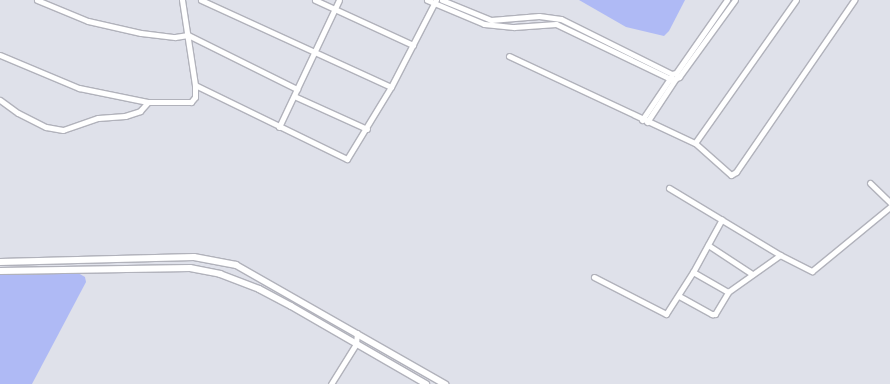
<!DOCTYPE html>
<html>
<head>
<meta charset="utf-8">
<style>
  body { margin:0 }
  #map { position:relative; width:890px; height:384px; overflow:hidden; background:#dfe1ea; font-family:Jost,sans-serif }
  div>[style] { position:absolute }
  .green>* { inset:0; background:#afbaf5 }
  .roads { filter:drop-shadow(1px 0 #b1b2bb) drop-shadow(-1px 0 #b1b2bb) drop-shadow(0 1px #b1b2bb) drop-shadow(0 -1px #b1b2bb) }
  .minor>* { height:5px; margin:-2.5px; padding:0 2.5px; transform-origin:2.5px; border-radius:2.5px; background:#fff }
  .tertiary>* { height:6px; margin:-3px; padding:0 3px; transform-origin:3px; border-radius:3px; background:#fff }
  span { translate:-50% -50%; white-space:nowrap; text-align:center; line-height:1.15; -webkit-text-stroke:5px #edeff7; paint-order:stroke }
</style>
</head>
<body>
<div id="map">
  <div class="green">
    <div style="clip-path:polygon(579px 0,685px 0,669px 31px,664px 36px,626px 27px)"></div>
    <div style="clip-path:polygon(78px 273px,85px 277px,86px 282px,32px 384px,0 384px,0 275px)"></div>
  </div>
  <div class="roads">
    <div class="minor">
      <div style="left:37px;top:0;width:55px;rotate:22.4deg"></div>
      <div style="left:88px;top:21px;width:54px;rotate:12.8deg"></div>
      <div style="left:141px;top:33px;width:34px;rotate:7deg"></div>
      <div style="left:175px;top:37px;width:13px;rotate:-9deg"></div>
      <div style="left:188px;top:35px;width:122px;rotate:26.4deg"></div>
      <div style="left:201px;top:0;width:209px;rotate:24.6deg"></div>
      <div style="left:315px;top:0;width:108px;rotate:24.7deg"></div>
      <div style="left:427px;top:0;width:62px;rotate:22.8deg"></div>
      <div style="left:484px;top:24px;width:30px;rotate:6deg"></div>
      <div style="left:514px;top:27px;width:42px;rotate:-4.1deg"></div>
      <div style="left:556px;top:24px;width:130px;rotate:25.6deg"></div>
      <div style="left:673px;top:80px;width:7px;rotate:-27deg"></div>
      <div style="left:679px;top:77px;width:95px;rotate:-54deg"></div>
      <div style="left:442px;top:0;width:53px;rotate:22.2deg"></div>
      <div style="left:491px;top:20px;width:48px;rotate:-4.8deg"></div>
      <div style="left:539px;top:16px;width:22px;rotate:8deg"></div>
      <div style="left:561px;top:19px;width:124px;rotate:26.4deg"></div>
      <div style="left:672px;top:74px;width:4px;rotate:-14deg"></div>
      <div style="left:676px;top:73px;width:89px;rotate:-55.1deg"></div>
      <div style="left:0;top:55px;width:86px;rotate:22.7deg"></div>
      <div style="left:79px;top:88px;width:70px;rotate:11.5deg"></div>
      <div style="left:148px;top:102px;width:43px"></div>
      <div style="left:191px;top:102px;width:6px;rotate:-51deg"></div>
      <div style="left:195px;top:97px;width:12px;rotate:-90deg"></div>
      <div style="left:195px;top:85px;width:86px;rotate:-98.7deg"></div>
      <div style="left:509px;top:56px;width:205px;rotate:25.1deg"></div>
      <div style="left:695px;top:143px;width:48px;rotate:41.6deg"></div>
      <div style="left:731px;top:175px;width:6px;rotate:-31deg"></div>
      <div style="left:736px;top:172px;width:209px;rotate:-55.5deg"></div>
      <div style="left:195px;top:85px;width:169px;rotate:26deg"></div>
      <div style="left:347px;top:159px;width:84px;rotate:-58.6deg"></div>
      <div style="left:391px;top:87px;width:98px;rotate:-62.7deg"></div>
      <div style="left:294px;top:96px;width:80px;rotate:24.3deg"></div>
      <div style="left:0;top:100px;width:22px;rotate:36deg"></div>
      <div style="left:18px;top:113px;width:31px;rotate:27deg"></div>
      <div style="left:46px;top:127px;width:17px;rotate:10deg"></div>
      <div style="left:63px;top:130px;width:37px;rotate:-19deg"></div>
      <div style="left:98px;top:118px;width:27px;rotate:-4deg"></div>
      <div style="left:125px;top:116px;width:16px;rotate:-18deg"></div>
      <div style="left:140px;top:111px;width:12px;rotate:-48deg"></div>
      <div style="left:642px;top:120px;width:52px;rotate:-56deg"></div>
      <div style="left:647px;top:122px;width:53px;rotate:-56.6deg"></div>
      <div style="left:279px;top:127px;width:140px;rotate:-64.7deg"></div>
      <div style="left:695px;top:143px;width:175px;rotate:-54.8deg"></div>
      <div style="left:870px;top:183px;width:28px;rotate:44deg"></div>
      <div style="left:669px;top:188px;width:130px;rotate:31.1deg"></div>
      <div style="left:780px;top:255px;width:36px;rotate:27deg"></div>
      <div style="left:812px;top:271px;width:101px;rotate:-39.4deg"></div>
      <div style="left:708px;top:245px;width:53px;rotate:33.4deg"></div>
      <div style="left:693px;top:272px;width:40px;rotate:29.7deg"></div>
      <div style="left:594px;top:277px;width:81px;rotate:27.2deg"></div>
      <div style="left:666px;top:314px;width:50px;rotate:-57.3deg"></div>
      <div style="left:693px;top:272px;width:60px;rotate:-61.3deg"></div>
      <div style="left:679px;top:296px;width:38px;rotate:29deg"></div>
      <div style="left:712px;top:314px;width:3px"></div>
      <div style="left:715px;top:314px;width:26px;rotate:-59deg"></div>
      <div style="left:728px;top:292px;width:64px;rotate:-35.4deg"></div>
      <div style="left:331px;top:384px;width:47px;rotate:-58deg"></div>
      <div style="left:356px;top:344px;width:11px;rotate:-85deg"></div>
    </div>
    <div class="tertiary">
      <div style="left:0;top:262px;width:194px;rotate:-1.5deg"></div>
      <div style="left:194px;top:257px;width:43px;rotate:10.8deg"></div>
      <div style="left:236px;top:265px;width:241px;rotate:29.7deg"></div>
      <div style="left:0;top:271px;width:190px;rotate:-0.9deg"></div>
      <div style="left:190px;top:268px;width:31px;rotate:11deg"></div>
      <div style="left:220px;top:274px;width:42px;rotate:21deg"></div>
      <div style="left:259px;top:289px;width:36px;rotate:28deg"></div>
      <div style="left:291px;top:306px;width:156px;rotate:30deg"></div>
    </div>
  </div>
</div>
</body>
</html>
